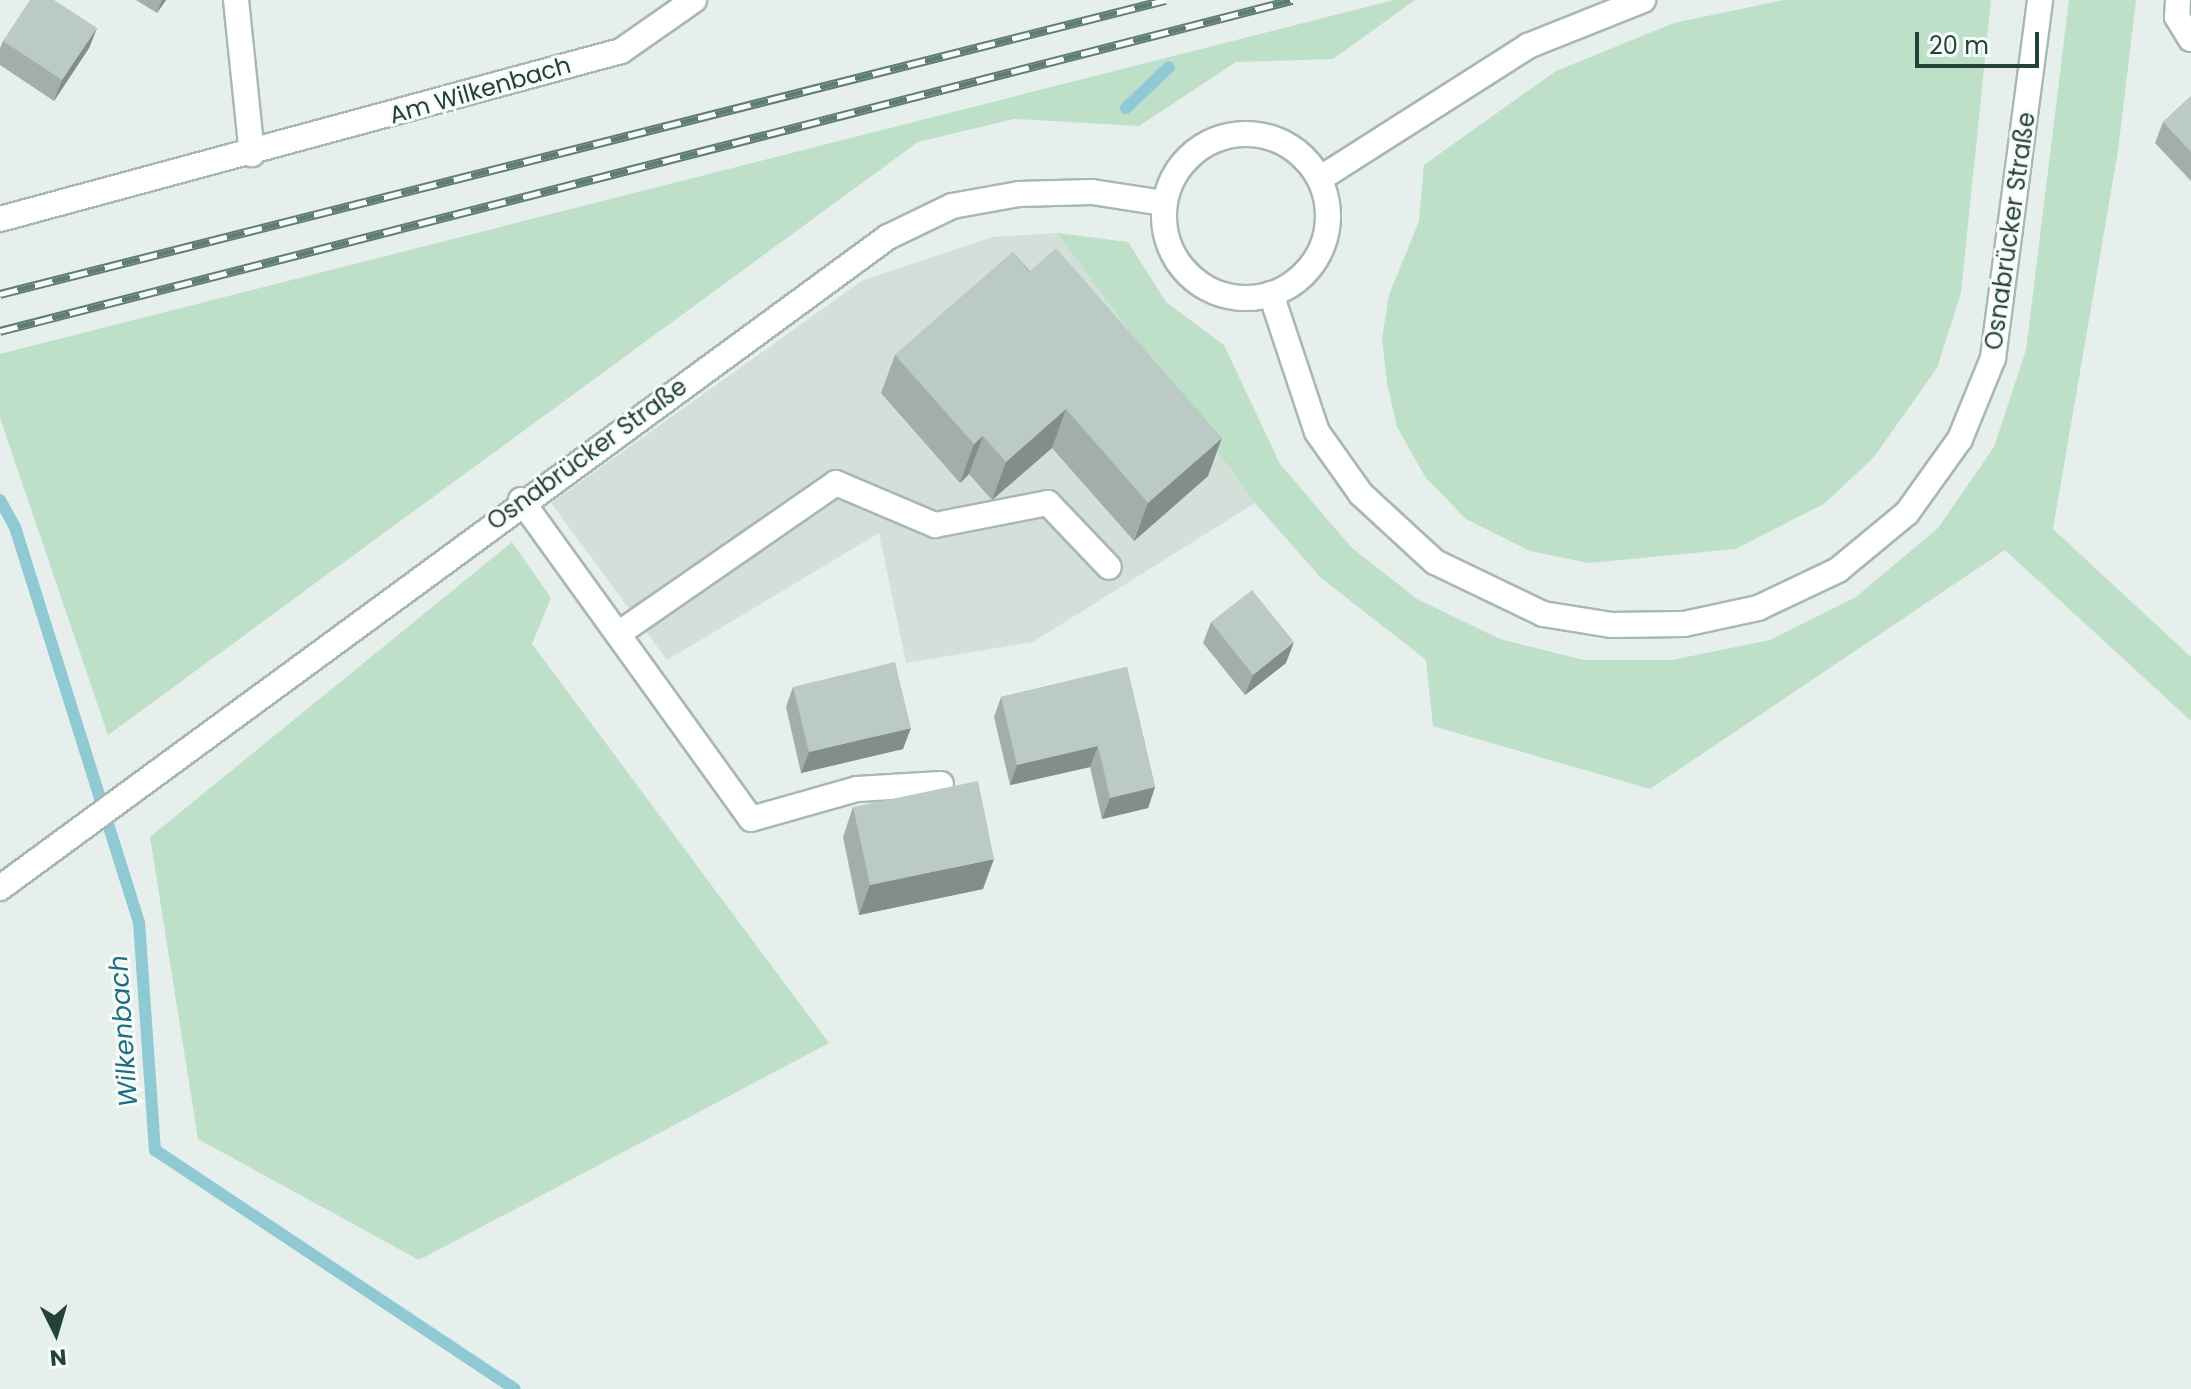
<!DOCTYPE html>
<html>
<head>
<meta charset="utf-8">
<style>
  body { margin:0 }
  #map { position:relative; width:2191px; height:1389px; overflow:hidden; background:#e6efeb; font-family:Poppins,sans-serif }
  div>[style] { position:absolute }
  .built>* { inset:0; background:#d4dfda }
  .green>* { inset:0; background:#bfe0c8 }
  .stream>* { height:12px; margin:-6px; padding:0 6px; transform-origin:6px; border-radius:6px; background:#8ec9d4 }
  .roads { filter:drop-shadow(2px 0 #a8b8b2) drop-shadow(-2px 0 #a8b8b2) drop-shadow(0 2px #a8b8b2) drop-shadow(0 -2px #a8b8b2) }
  .service>* { height:24px; margin:-12px; padding:0 12px; transform-origin:12px; border-radius:12px; background:#fff }
  .minor>* { height:24px; margin:-12px; padding:0 12px; transform-origin:12px; border-radius:12px; background:#fff }
  .tertiary>* { height:24px; margin:-12px; padding:0 12px; transform-origin:12px; border-radius:12px; background:#fff }
  .secondary>* { height:24px; margin:-12px; padding:0 12px; transform-origin:12px; border-radius:12px; background:#fff }
  .secondary>.ring { margin:-12px; padding:0; box-sizing:content-box; background:none; border:24px solid #fff; border-radius:50% }
  .rail>* { height:9px; margin-top:-4.5px; transform-origin:0; background:repeating-linear-gradient(90deg,#f7fbf9 0 18px,#5f7d75 0 36px); box-sizing:border-box; border-block:2px solid #5f7d75 }
  .wall>* { inset:0; background:#a1aea9 }
  .shaded-wall>* { inset:0; background:#838d89 }
  .building>* { inset:0; background:#bbcac4 }
  span { translate:-50% -50%; white-space:nowrap; text-align:center; line-height:1.15; -webkit-text-stroke:6px #f7fbf9; paint-order:stroke }
  .street-label { font-size:24px; color:#24423a }
  .water-label { font-size:26px; color:#1c6f80; font-style:italic }
  .north { position:absolute; left:16px; top:1293px; width:80px; height:80px; -webkit-text-stroke:6px #f7fbf9; paint-order:stroke; rotate:175deg; font-size:22px; font-weight:700; line-height:32px; text-align:center; color:#24423a }
  .north::after { content:''; display:block; margin:auto; width:28px; height:36px; background:#24423a; clip-path:polygon(50% 0,100% 100%,50% 72%,0 100%) }
  .scale { position:absolute; left:1915px; top:32px; width:124px; height:36px; box-sizing:border-box; border:4px solid #24423a; border-top:0; padding-left:10px; font-size:24px; line-height:28px; white-space:nowrap; color:#24423a; -webkit-text-stroke:6px #f7fbf9; paint-order:stroke }
</style>
</head>
<body>
<div id="map">
  <div class="built">
    <div style="clip-path:polygon(1057px 233px,1255px 503px,1033px 642px,906px 663px,879px 533px,667px 660px,551px 503px,863px 280px,992px 237px)"></div>
  </div>
  <div class="green">
    <div style="clip-path:polygon(1394px 0,1415px 0,1333px 59px,1236px 62px,1139px 126px,1014px 119px,918px 142px,108px 735px,0 418px,0 354px)"></div>
    <div style="clip-path:polygon(1784px 0,1991px 0,1961px 293px,1937px 368px,1874px 457px,1824px 504px,1735px 549px,1589px 563px,1530px 551px,1466px 519px,1426px 478px,1397px 427px,1387px 383px,1382px 338px,1389px 295px,1419px 221px,1424px 165px,1556px 71px,1674px 23px)"></div>
    <div style="clip-path:polygon(2069px 0,2136px 0,2118px 151px,2053px 529px,2191px 657px,2191px 721px,2005px 550px,1650px 789px,1433px 726px,1426px 660px,1320px 577px,1255px 503px,1057px 233px,1128px 242px,1166px 302px,1224px 345px,1280px 464px,1351px 547px,1417px 599px,1500px 639px,1584px 660px,1672px 660px,1770px 640px,1856px 597px,1938px 528px,1994px 447px,2026px 350px)"></div>
    <div style="clip-path:polygon(512px 542px,551px 598px,532px 644px,829px 1043px,419px 1260px,198px 1139px,150px 837px)"></div>
  </div>
  <div class="stream">
    <div style="left:1126px;top:108px;width:59px;rotate:-43.6deg"></div>
    <div style="left:0;top:500px;width:31px;rotate:61deg"></div>
    <div style="left:15px;top:527px;width:414px;rotate:72.6deg"></div>
    <div style="left:139px;top:922px;width:229px;rotate:86deg"></div>
    <div style="left:155px;top:1150px;width:432px;rotate:33.6deg"></div>
  </div>
  <div class="roads">
    <div class="service">
      <div style="left:2178px;top:0;width:17px;rotate:93deg"></div>
      <div style="left:2177px;top:17px;width:26px;rotate:58deg"></div>
      <div style="left:521px;top:500px;width:393px;rotate:54.2deg"></div>
      <div style="left:751px;top:819px;width:110px;rotate:-15.8deg"></div>
      <div style="left:857px;top:789px;width:84px;rotate:-3.4deg"></div>
      <div style="left:618px;top:634px;width:265px;rotate:-34.7deg"></div>
      <div style="left:836px;top:483px;width:108px;rotate:23deg"></div>
      <div style="left:935px;top:525px;width:115px;rotate:-11deg"></div>
      <div style="left:1048px;top:503px;width:88px;rotate:46.4deg"></div>
    </div>
    <div class="minor">
      <div style="left:236px;top:0;width:155px;rotate:84.1deg"></div>
      <div style="left:0;top:219px;width:643px;rotate:-15.14deg"></div>
      <div style="left:621px;top:51px;width:89px;rotate:-34.9deg"></div>
    </div>
    <div class="tertiary">
      <div style="left:1321px;top:178px;width:246px;rotate:-32.5deg"></div>
      <div style="left:1528px;top:46px;width:124px;rotate:-21.8deg"></div>
    </div>
    <div class="secondary">
      <div class="ring" style="left:1164px;top:134px;width:140px;height:140px"></div>
      <div style="left:1271px;top:294px;width:145px;rotate:71.6deg"></div>
      <div style="left:1317px;top:432px;width:76px;rotate:54.6deg"></div>
      <div style="left:1361px;top:494px;width:100px;rotate:42.6deg"></div>
      <div style="left:1435px;top:562px;width:120px;rotate:25.7deg"></div>
      <div style="left:1543px;top:614px;width:70px;rotate:9.1deg"></div>
      <div style="left:1612px;top:625px;width:72px;rotate:-0.8deg"></div>
      <div style="left:1684px;top:624px;width:76px;rotate:-12.2deg"></div>
      <div style="left:1758px;top:608px;width:89px;rotate:-25.4deg"></div>
      <div style="left:1838px;top:570px;width:89px;rotate:-39.6deg"></div>
      <div style="left:1907px;top:513px;width:91px;rotate:-54.4deg"></div>
      <div style="left:1960px;top:439px;width:87px;rotate:-67.8deg"></div>
      <div style="left:1993px;top:358px;width:361px;rotate:-82.5deg"></div>
      <div style="left:0;top:888px;width:1101px;rotate:-36.25deg"></div>
      <div style="left:888px;top:237px;width:71px;rotate:-25.8deg"></div>
      <div style="left:952px;top:206px;width:68px;rotate:-10.2deg"></div>
      <div style="left:1019px;top:194px;width:73px;rotate:-1.6deg"></div>
      <div style="left:1092px;top:192px;width:73px;rotate:8.7deg"></div>
    </div>
  </div>
  <div class="rail">
    <div style="left:0;top:294px;width:1202px;rotate:-14.16deg"></div>
    <div style="left:0;top:331px;width:1334px;rotate:-14.37deg"></div>
  </div>
  <div class="wall">
    <div style="clip-path:polygon(136px 0,166px 0,157px 13px)"></div>
    <div style="clip-path:polygon(97px 28px,89px 48px,54px 101px,0 65px,0 48px,3px 41px)"></div>
    <div style="clip-path:polygon(2191px 96px,2191px 181px,2155px 143px,2163px 122px)"></div>
    <div style="clip-path:polygon(1013px 252px,1208px 476px,1134px 541px,1052px 448px,992px 500px,969px 474px,960px 483px,881px 393px,895px 355px)"></div>
    <div style="clip-path:polygon(1211px 622px,1286px 663px,1245px 695px,1203px 643px)"></div>
    <div style="clip-path:polygon(1127px 667px,1155px 787px,1148px 808px,1102px 819px,1090px 767px,1010px 785px,994px 717px,1001px 697px)"></div>
    <div style="clip-path:polygon(793px 687px,903px 749px,801px 773px,786px 707px)"></div>
    <div style="clip-path:polygon(853px 807px,983px 889px,859px 915px,843px 837px)"></div>
  </div>
  <div class="shaded-wall">
    <div style="clip-path:polygon(162px 0,166px 0,157px 13px)"></div>
    <div style="clip-path:polygon(97px 28px,89px 48px,54px 101px,62px 80px)"></div>
    <div style="clip-path:polygon(1066px 409px,1052px 448px,992px 500px,1006px 462px)"></div>
    <div style="clip-path:polygon(983px 436px,969px 474px,960px 483px,974px 444px)"></div>
    <div style="clip-path:polygon(1222px 438px,1208px 476px,1134px 541px,1148px 503px)"></div>
    <div style="clip-path:polygon(1294px 642px,1286px 663px,1245px 695px,1253px 675px)"></div>
    <div style="clip-path:polygon(911px 728px,903px 749px,801px 773px,809px 752px)"></div>
    <div style="clip-path:polygon(1098px 746px,1090px 767px,1010px 785px,1017px 765px)"></div>
    <div style="clip-path:polygon(1155px 787px,1148px 808px,1102px 819px,1110px 798px)"></div>
    <div style="clip-path:polygon(994px 859px,983px 889px,859px 915px,870px 885px)"></div>
  </div>
  <div class="building">
    <div style="clip-path:polygon(30px 0,54px 0,97px 28px,62px 80px,3px 41px)"></div>
    <div style="clip-path:polygon(2191px 96px,2191px 152px,2163px 122px)"></div>
    <div style="clip-path:polygon(1056px 248px,1222px 438px,1148px 503px,1066px 409px,1006px 462px,983px 436px,974px 444px,895px 355px,1013px 252px,1029px 272px)"></div>
    <div style="clip-path:polygon(1252px 590px,1294px 642px,1253px 675px,1211px 622px)"></div>
    <div style="clip-path:polygon(895px 662px,911px 728px,809px 752px,793px 687px)"></div>
    <div style="clip-path:polygon(1127px 667px,1155px 787px,1110px 798px,1098px 746px,1017px 765px,1001px 697px)"></div>
    <div style="clip-path:polygon(978px 781px,994px 859px,870px 885px,853px 807px)"></div>
  </div>
  <div class="street-label">
    <span style="left:480px;top:90px;rotate:-16deg">Am Wilkenbach</span>
    <span style="left:2010px;top:231px;rotate:-82deg">Osnabrücker Straße</span>
    <span style="left:587px;top:454px;rotate:-36deg">Osnabrücker Straße</span>
  </div>
  <div class="water-label">
    <span style="left:124px;top:1031px;rotate:-94deg">Wilkenbach</span>
  </div>
  <div class="north">N</div>
  <div class="scale">20 m</div>
</div>
</body>
</html>
